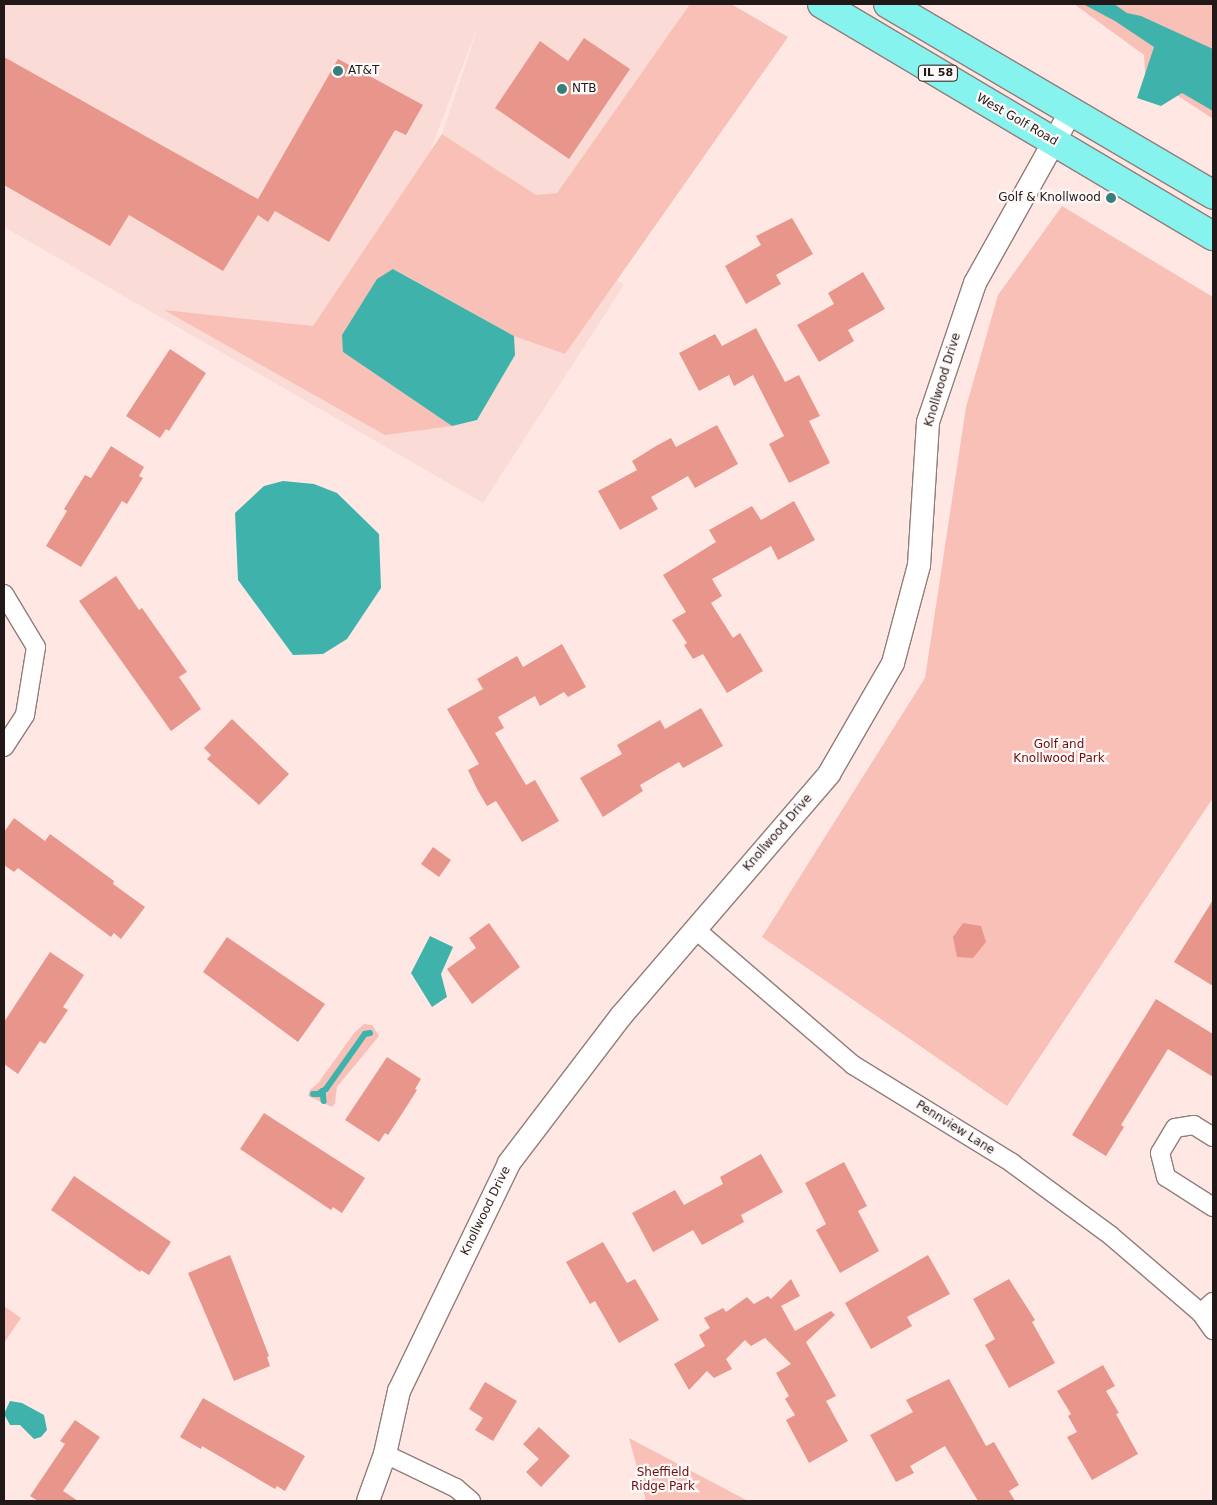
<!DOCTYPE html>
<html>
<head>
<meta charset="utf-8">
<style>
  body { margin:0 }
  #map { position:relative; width:1217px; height:1505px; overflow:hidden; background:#ffe8e4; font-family:"DejaVu Sans",sans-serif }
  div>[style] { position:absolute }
  .built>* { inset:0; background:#fbdbd6 }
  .green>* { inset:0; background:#f9c0b7 }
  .water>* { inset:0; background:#40b2ac }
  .stream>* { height:5.5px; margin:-2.75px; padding:0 2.75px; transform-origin:2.75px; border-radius:2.75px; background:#40b2ac }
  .building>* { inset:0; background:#e8968b }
  .roads { filter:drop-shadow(1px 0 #927d7a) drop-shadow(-1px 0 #927d7a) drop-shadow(0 1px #927d7a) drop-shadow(0 -1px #927d7a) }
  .minor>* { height:18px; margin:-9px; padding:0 9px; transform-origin:9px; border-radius:9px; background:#fff }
  .tertiary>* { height:22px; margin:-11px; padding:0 11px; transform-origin:11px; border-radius:11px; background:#fff }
  .primary>* { height:28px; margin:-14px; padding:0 14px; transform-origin:14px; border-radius:14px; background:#86f3ee }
  .dots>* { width:14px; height:14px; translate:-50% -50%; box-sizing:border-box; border:2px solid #fffaf9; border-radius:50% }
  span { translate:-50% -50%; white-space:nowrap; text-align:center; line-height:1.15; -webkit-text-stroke:4.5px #fffaf9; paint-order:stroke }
  .shield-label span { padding:1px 4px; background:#fffaf9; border:1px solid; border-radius:4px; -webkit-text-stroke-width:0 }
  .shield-label { font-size:11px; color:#211918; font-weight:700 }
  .poi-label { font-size:12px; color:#211918 }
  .left { translate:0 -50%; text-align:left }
  .right { translate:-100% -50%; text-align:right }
  .street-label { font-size:12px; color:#211918 }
  .park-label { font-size:12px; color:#6f0d0b }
  .frame { position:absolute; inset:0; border:5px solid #211918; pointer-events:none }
</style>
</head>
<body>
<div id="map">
  <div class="built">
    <div style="clip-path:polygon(4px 4px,690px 4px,557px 193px,536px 195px,442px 134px,480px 21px,431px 149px,624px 285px,483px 503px,4px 227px)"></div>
  </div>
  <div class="green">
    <div style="clip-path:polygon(690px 4px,731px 4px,788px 37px,565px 354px,514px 336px,394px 269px,343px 352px,452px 426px,385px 435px,164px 310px,313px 326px,442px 134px,536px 195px,557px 193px)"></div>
    <div style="clip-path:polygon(1074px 4px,1213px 4px,1213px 119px,1145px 74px,1144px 55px)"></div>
    <div style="clip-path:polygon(1062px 206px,1213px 297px,1213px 798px,1007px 1106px,762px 937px,925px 678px,966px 407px,998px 295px)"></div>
    <div style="clip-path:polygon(364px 1024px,372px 1025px,379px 1036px,337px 1087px,335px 1103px,332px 1107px,308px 1096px,310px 1090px,319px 1082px,354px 1033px)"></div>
    <div style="clip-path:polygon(4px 1306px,21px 1318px,4px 1343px)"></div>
    <div style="clip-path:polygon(629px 1438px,748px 1501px,646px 1501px)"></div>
  </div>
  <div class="water">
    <div style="clip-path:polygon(1083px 4px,1114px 4px,1127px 13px,1141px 16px,1213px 49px,1213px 111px,1182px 93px,1161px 106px,1137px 98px,1154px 47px,1115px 21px)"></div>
    <div style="clip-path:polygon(393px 269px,514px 336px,515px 355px,477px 420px,452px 426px,343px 352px,342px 335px,377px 279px)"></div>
    <div style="clip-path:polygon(283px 481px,314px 484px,337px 493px,379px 534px,381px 588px,347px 639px,323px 654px,293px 655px,238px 580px,235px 513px,264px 486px)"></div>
    <div style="clip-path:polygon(430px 936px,453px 947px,441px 974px,447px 997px,432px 1007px,411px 973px)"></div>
    <div style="clip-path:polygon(10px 1401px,22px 1403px,44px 1415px,47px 1430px,41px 1437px,34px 1439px,20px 1425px,10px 1425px,4px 1414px)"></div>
  </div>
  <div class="stream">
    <div style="left:323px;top:1091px;width:10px;rotate:84deg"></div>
    <div style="left:313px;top:1094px;width:5px"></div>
    <div style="left:318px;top:1094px;width:9px;rotate:-32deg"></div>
    <div style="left:326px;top:1089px;width:67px;rotate:-54.7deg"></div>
    <div style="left:365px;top:1034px;width:5px;rotate:-11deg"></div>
  </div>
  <div class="building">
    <div style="clip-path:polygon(584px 38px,630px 69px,569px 159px,495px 108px,540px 41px,568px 61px)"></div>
    <div style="clip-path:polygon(4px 57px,258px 199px,338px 59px,423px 105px,406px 135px,395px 130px,329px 242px,275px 211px,268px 222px,258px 215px,223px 271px,129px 215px,110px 246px,4px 185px)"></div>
    <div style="clip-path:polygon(792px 218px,813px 254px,776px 275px,781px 284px,746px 304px,725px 266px,761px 245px,756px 236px)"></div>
    <div style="clip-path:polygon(863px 272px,885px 309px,848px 330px,854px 341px,819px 362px,797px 325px,834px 304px,828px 293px)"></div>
    <div style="clip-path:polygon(756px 328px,785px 382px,799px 375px,820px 416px,809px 421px,830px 463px,789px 483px,769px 444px,784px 436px,753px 375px,734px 386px,729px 375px,699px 391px,679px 353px,715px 334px,722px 346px)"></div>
    <div style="clip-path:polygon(170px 349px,206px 373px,169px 431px,166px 429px,160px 438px,126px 416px)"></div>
    <div style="clip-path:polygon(717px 425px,738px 464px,695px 488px,688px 476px,651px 497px,658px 509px,620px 530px,598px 491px,637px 470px,632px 461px,656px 446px,671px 438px,676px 447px)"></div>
    <div style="clip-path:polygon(111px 446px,144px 467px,139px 476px,143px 478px,127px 504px,122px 501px,81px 567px,46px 546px,67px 511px,64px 509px,85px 475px,91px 478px)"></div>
    <div style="clip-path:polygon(794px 501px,815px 540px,778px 560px,771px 546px,712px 579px,722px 596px,711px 603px,733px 638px,740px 633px,763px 671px,727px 693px,703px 654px,693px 659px,684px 645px,687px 643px,672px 620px,686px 612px,663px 575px,716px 542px,709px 530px,752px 506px,761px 520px)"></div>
    <div style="clip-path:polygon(116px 576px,139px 610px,142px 608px,187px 672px,179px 677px,201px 709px,171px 731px,79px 601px)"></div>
    <div style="clip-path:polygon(562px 644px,586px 687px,568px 697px,564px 692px,540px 706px,535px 696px,498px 717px,504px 728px,495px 733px,526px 785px,535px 780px,559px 821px,522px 842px,496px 801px,487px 806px,477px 789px,468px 770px,479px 764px,447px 709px,483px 689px,477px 679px,517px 656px,523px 667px)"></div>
    <div style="clip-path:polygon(701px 708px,723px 746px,683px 768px,679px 762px,640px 785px,643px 791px,603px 817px,580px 778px,622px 754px,617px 745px,660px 720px,665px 729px)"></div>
    <div style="clip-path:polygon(232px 719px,289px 774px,259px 805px,207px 759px,211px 755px,204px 748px)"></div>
    <div style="clip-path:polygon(14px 818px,45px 841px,50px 834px,114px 881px,113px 884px,145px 907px,121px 939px,114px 933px,111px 937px,18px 868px,14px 872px,4px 865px,4px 832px)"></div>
    <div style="clip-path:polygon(433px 847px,451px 860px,439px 877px,421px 864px)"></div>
    <div style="clip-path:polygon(1213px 900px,1213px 986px,1174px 962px)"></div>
    <div style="clip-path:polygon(489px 923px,520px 967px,472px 1004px,447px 969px,476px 948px,469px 938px)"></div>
    <div style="clip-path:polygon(963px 923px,981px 926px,986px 942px,973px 958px,957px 957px,953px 937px)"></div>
    <div style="clip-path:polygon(227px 937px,325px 1004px,298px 1042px,203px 972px)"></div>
    <div style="clip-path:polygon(50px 952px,84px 975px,63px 1007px,68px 1010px,45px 1044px,40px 1041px,18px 1074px,4px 1064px,4px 1022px)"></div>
    <div style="clip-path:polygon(1156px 999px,1213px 1034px,1213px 1077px,1168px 1049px,1121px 1125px,1124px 1127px,1106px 1156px,1072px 1135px)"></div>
    <div style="clip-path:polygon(387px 1057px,421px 1079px,415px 1089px,417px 1090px,405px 1109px,388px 1135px,385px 1133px,379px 1142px,345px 1120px)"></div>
    <div style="clip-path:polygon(264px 1113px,365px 1178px,342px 1213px,333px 1207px,331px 1210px,240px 1149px)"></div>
    <div style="clip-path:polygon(761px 1154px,783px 1192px,741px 1215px,744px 1222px,702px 1245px,693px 1230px,653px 1252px,632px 1213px,675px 1190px,684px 1205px,723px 1184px,720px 1177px)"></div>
    <div style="clip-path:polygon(844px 1162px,867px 1206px,858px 1211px,879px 1251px,840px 1273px,816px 1230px,826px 1224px,805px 1183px)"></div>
    <div style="clip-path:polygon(74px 1176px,171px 1242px,149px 1275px,141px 1270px,140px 1272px,51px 1210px)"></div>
    <div style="clip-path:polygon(603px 1242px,627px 1283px,635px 1279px,659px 1320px,619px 1343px,595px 1301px,590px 1304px,566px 1262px)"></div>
    <div style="clip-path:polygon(230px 1255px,269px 1356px,267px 1357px,270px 1366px,234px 1381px,188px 1273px)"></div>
    <div style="clip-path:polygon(928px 1255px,950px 1294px,907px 1317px,912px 1326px,871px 1349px,845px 1303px)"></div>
    <div style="clip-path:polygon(791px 1279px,800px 1296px,781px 1306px,795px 1331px,831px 1311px,835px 1315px,806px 1342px,836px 1396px,826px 1401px,848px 1441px,809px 1463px,786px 1420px,795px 1415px,785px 1399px,789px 1396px,776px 1373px,791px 1364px,765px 1338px,751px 1346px,745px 1340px,726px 1359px,732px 1369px,714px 1378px,707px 1371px,689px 1390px,674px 1364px,705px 1346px,699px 1335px,710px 1328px,704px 1318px,723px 1308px,726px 1312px,747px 1297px,754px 1304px,768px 1296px,771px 1299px)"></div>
    <div style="clip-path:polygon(1009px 1279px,1035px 1320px,1032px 1322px,1055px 1363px,1009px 1388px,985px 1345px,995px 1339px,973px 1299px)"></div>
    <div style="clip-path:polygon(1103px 1365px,1115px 1386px,1106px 1391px,1119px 1413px,1116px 1414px,1138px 1454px,1092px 1480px,1067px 1437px,1077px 1432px,1068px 1416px,1071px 1414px,1057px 1391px)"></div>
    <div style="clip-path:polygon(949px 1379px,986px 1446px,994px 1442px,1019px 1485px,1009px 1491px,1015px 1501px,978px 1501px,945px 1446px,910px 1466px,914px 1473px,896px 1482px,870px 1435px,913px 1412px,906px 1400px)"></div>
    <div style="clip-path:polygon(485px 1382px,517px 1401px,493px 1441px,475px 1430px,483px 1418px,469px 1409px)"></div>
    <div style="clip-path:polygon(203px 1398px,305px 1456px,285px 1491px,277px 1486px,275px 1489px,202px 1446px,201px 1449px,180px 1437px)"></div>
    <div style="clip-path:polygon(75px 1420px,100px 1437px,63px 1491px,78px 1501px,38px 1501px,30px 1496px,65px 1444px,60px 1441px)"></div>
    <div style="clip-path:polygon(539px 1427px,570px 1456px,541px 1487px,526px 1472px,539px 1459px,523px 1444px)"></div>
  </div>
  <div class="roads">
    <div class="minor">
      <div style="left:4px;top:594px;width:62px;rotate:58.9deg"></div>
      <div style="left:36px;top:647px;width:69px;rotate:99.2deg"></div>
      <div style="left:25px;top:715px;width:38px;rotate:123deg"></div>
      <div style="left:695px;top:929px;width:208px;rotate:40.7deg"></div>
      <div style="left:853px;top:1065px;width:187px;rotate:31.6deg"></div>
      <div style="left:1012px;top:1163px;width:122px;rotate:36.3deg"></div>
      <div style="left:1110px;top:1235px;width:120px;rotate:40.6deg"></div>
      <div style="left:1201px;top:1313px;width:21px;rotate:55deg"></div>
      <div style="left:1213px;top:1137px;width:22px;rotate:-148deg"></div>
      <div style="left:1194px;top:1125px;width:19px;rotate:171deg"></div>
      <div style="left:1175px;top:1128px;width:29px;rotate:121deg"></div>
      <div style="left:1160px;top:1153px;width:25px;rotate:76deg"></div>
      <div style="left:1166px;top:1177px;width:56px;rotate:32.6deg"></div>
      <div style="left:1201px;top:1313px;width:16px;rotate:-43deg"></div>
      <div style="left:385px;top:1454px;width:79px;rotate:25.6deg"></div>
      <div style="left:456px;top:1488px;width:20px;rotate:41deg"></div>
    </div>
    <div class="tertiary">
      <div style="left:368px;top:1501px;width:50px;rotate:-70.1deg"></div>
      <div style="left:385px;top:1454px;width:65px;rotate:-77.5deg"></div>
      <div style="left:399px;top:1391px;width:253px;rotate:-64.2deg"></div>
      <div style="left:509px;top:1163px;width:185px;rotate:-52.7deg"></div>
      <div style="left:621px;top:1016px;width:319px;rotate:-49.3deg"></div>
      <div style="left:829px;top:774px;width:128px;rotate:-60deg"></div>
      <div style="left:893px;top:663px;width:101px;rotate:-75.1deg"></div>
      <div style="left:919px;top:565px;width:143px;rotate:-86.4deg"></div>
      <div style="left:928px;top:422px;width:147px;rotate:-71.3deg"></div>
      <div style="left:975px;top:283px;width:197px;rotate:-60.8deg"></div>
    </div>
    <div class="primary">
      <div style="left:822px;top:4px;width:455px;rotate:30.7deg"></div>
      <div style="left:888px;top:4px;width:377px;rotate:30.4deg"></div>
    </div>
  </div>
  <div class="dots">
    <div style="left:338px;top:71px;background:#377f7b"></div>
    <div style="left:562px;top:89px;background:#377f7b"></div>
    <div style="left:1111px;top:198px;background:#377f7b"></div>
  </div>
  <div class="shield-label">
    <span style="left:938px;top:73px">IL 58</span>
  </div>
  <div class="poi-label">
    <span class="left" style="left:348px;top:71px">AT&amp;T</span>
    <span class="left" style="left:572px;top:89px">NTB</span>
    <span class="right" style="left:1101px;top:198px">Golf &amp; Knollwood</span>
  </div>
  <div class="street-label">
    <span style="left:1017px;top:120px;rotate:30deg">West Golf Road</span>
    <span style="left:943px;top:380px;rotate:-73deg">Knollwood Drive</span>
    <span style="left:778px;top:833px;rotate:-49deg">Knollwood Drive</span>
    <span style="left:955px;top:1128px;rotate:32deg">Pennview Lane</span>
    <span style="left:486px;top:1211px;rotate:-64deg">Knollwood Drive</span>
  </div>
  <div class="park-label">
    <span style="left:1059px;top:752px">Golf and<br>Knollwood Park</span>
    <span style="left:663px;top:1480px">Sheffield<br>Ridge Park</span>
  </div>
  <div class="frame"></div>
</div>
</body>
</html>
